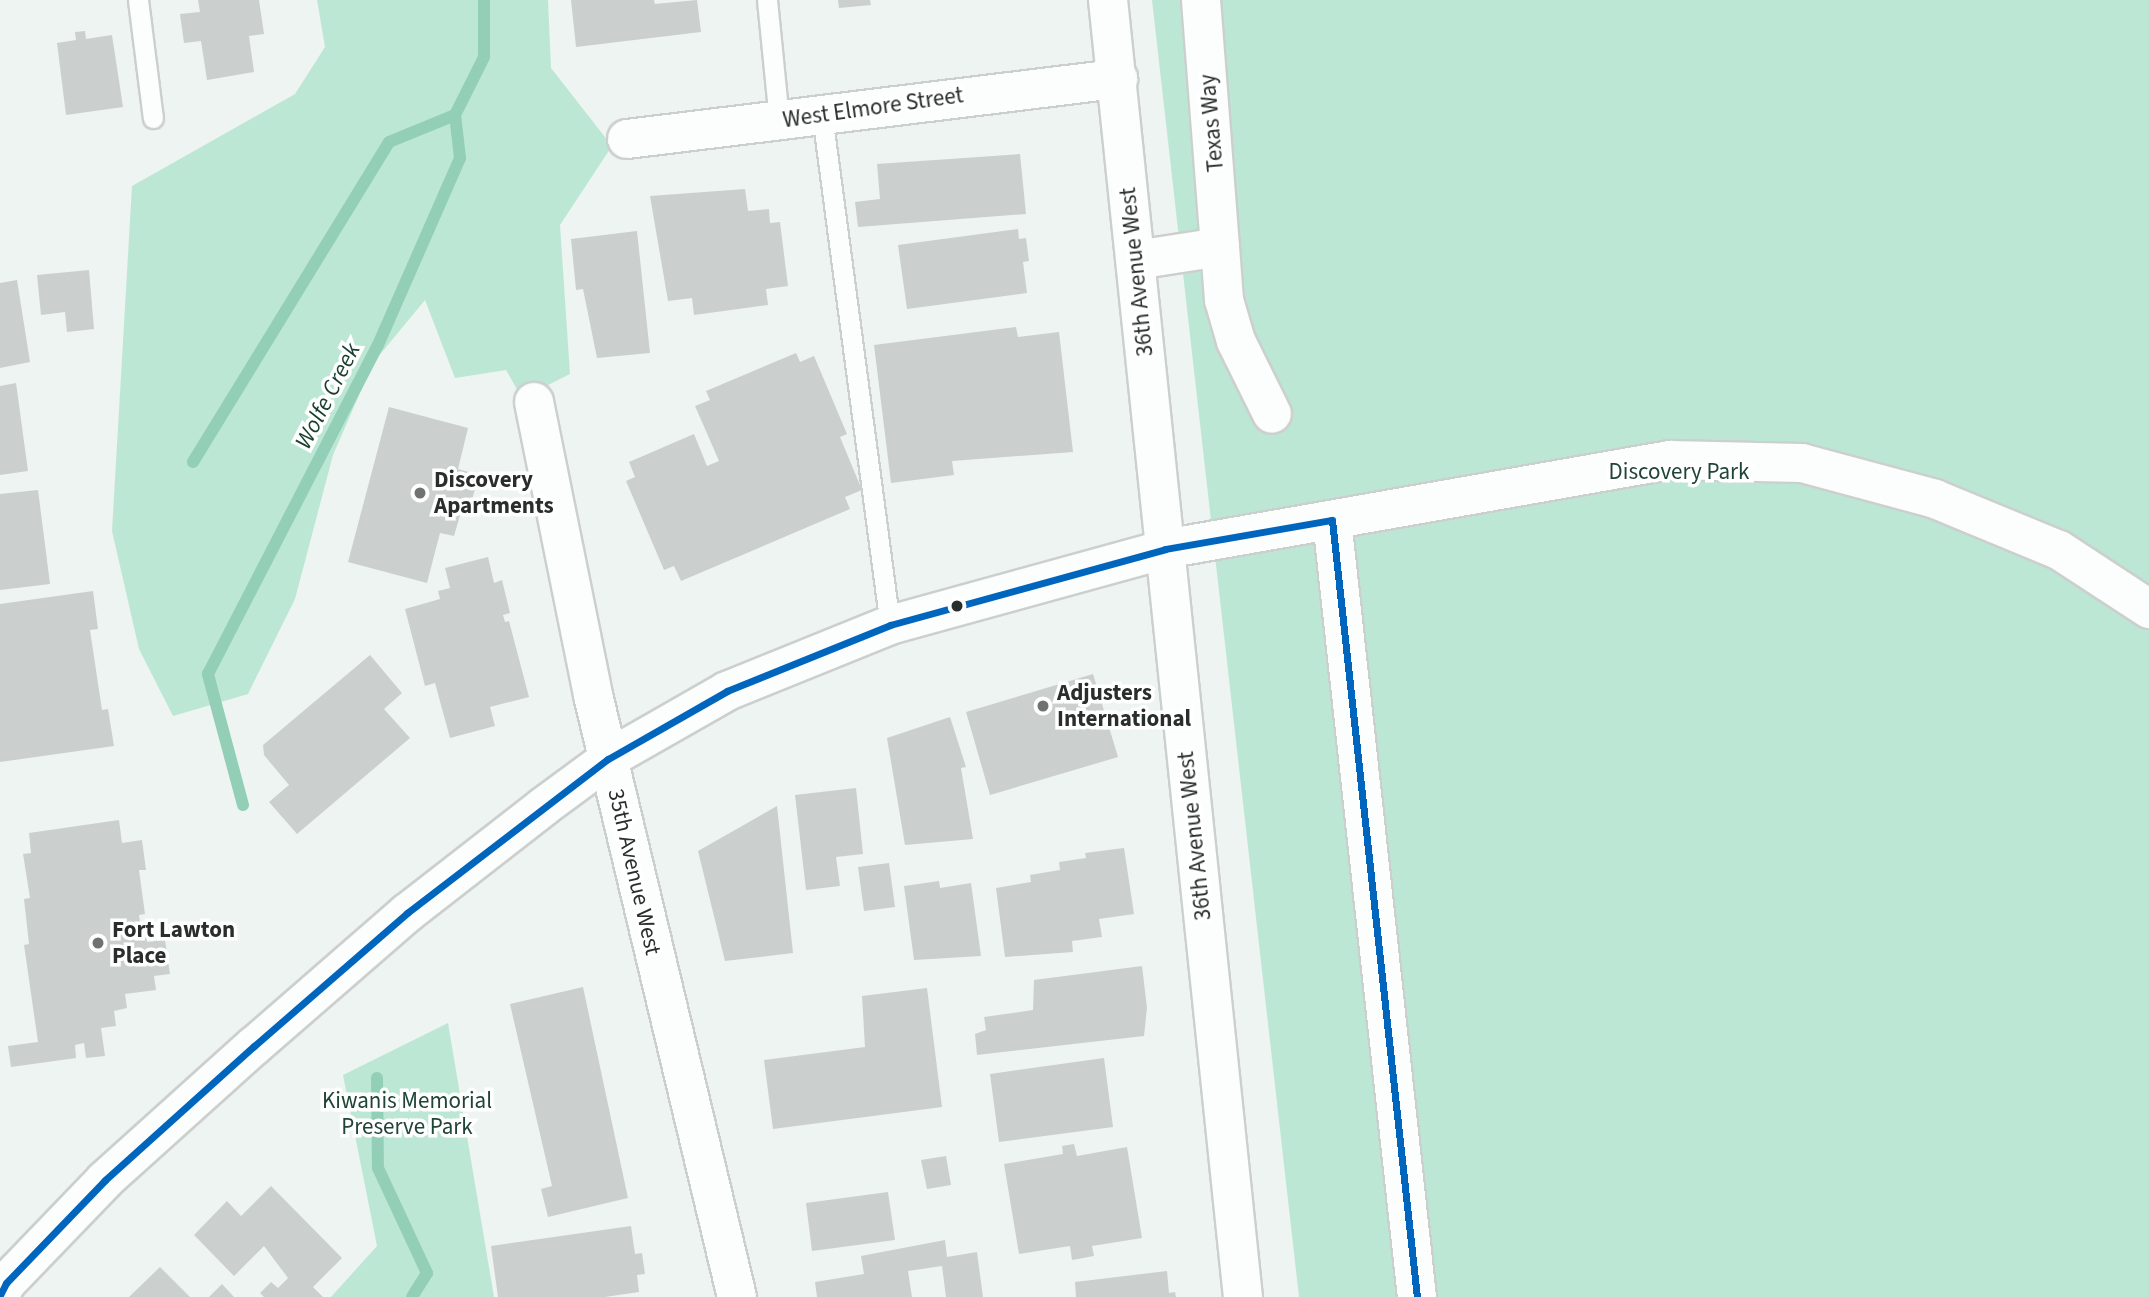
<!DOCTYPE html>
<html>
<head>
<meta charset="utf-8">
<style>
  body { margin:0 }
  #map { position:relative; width:2149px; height:1297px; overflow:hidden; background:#eef4f1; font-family:"Source Sans 3",sans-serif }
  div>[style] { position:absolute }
  .green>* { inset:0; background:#bde7d5 }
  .stream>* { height:12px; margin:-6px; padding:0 6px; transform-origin:6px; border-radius:6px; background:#92cfb6 }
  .building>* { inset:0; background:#cbd0ce }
  .roads { filter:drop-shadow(2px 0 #cbd0ce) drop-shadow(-2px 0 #cbd0ce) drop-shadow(0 2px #cbd0ce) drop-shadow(0 -2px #cbd0ce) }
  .lane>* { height:19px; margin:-9.5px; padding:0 9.5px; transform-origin:9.5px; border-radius:9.5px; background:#fcfdfd }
  .street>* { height:38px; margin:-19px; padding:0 19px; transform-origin:19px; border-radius:19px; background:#fcfdfd }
  .secondary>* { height:38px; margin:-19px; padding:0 19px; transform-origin:19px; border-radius:19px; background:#fcfdfd }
  .bus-1>* { height:7px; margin:-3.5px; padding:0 3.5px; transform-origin:3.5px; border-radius:3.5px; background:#0065bd }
  .dots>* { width:19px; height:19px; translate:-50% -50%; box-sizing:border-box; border:4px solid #fff; border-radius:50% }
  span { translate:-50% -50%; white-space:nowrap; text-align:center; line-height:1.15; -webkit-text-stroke:7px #fff; paint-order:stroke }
  .street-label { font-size:23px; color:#292d2b }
  .park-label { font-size:23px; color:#1f4536 }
  .poi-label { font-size:23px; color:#292d2b; font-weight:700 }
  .left { translate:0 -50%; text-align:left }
  .water-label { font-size:24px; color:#193f30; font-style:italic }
</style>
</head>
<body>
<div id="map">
  <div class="green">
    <div style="clip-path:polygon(317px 0,548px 0,551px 68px,612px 146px,560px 225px,570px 374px,522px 398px,506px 370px,455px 378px,425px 300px,373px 363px,333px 455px,295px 599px,248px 694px,173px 716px,139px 649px,112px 531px,132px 186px,295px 94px,325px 47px)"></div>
    <div style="clip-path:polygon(1152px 0,2149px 0,2149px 1297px,1299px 1297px)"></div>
    <div style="clip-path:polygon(448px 1023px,494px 1297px,331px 1297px,377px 1246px,343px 1075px)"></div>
  </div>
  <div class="stream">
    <div style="left:193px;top:462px;width:375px;rotate:-58.5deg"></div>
    <div style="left:389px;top:142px;width:71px;rotate:-22.2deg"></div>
    <div style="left:243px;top:805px;width:136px;rotate:-105deg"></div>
    <div style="left:208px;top:674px;width:370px;rotate:-62.7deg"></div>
    <div style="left:378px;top:345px;width:204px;rotate:-66.3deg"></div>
    <div style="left:460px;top:158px;width:43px;rotate:-96.6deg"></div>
    <div style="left:455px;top:115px;width:65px;rotate:-63.4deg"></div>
    <div style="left:484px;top:57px;width:57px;rotate:-90deg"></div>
    <div style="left:377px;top:1078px;width:90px;rotate:89.4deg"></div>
    <div style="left:378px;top:1168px;width:116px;rotate:65deg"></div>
    <div style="left:427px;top:1273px;width:28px;rotate:122deg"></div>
  </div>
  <div class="building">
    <div style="clip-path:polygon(198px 0,259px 0,264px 34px,249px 36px,254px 72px,207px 80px,201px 41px,184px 43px,180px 14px,200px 12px)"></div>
    <div style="clip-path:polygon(571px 0,654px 0,655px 4px,697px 0,701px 32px,576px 47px)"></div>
    <div style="clip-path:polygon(838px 0,870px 0,871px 5px,839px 8px)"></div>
    <div style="clip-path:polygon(85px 31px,86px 39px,112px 35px,123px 107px,66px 115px,57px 43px,76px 40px,75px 32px)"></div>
    <div style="clip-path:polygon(1020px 154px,1026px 214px,858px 227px,855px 202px,880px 199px,877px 164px)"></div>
    <div style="clip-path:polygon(745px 189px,748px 211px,769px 209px,770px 223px,780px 222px,788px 286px,766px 289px,768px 305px,694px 315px,692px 298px,668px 301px,650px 196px)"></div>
    <div style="clip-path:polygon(1018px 229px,1019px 239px,1026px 238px,1029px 261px,1023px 262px,1027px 293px,907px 309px,898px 245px)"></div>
    <div style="clip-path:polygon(637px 231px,650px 353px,597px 358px,583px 289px,576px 290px,571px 239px)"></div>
    <div style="clip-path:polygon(89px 270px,94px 329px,67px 332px,65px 312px,41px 315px,37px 275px)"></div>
    <div style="clip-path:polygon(17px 280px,30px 362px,0 368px,0 283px)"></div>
    <div style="clip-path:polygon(1016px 327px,1018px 337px,1059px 332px,1073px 452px,952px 461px,954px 475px,891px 483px,874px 345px)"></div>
    <div style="clip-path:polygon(796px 353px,800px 362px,814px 356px,847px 434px,840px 437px,862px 490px,845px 497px,850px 509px,681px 581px,674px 566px,664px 570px,626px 481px,635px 477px,629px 462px,694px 434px,707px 466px,719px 461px,695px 406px,710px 400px,706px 391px)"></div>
    <div style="clip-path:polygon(16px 383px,28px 471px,0 475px,0 386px)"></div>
    <div style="clip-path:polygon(389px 407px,468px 428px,458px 469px,479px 475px,468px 514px,461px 512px,454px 536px,440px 533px,427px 583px,348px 562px)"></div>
    <div style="clip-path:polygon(38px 490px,50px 584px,0 590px,0 494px)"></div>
    <div style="clip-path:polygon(488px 557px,494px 583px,502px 580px,510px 613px,503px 615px,505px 622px,509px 621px,529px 697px,490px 707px,495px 726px,450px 738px,435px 683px,425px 686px,405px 609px,440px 599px,438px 591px,450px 588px,445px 568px)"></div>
    <div style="clip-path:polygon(93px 591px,98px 629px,90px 630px,102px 710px,108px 709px,114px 746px,0 762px,0 604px)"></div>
    <div style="clip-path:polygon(370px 655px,402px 693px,384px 709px,410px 738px,297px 834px,269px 802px,289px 785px,264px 755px,263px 745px)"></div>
    <div style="clip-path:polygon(1093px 674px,1118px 757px,990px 795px,966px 712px)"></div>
    <div style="clip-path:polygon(950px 717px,966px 767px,961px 768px,973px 839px,905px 845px,887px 738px)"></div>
    <div style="clip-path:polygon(856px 788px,863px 854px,836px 857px,840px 886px,806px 890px,795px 795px)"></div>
    <div style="clip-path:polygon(777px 806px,793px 953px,725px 961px,698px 851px)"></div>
    <div style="clip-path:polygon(119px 820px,122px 843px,142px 840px,146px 870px,139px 870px,145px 914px,139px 915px,141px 930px,145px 930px,147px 942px,165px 940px,170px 974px,154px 976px,156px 990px,125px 994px,127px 1008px,114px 1011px,116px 1026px,101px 1028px,105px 1056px,86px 1058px,84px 1043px,75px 1045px,76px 1058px,11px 1067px,8px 1046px,38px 1042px,24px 945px,29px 944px,24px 899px,30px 898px,23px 854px,31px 853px,29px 833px)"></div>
    <div style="clip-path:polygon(1124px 848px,1134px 914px,1099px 919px,1102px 937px,1072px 941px,1073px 952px,1005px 957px,996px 888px,1031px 882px,1030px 875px,1060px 870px,1059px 862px,1086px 858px,1085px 853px)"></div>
    <div style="clip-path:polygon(889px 863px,895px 907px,864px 911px,858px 867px)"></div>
    <div style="clip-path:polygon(939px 881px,940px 888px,971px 883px,981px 956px,914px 960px,904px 886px)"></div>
    <div style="clip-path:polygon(1142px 966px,1147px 1008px,1144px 1036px,977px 1055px,975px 1034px,986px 1030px,984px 1017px,1033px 1010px,1034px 980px)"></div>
    <div style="clip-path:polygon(583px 987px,628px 1198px,548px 1217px,541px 1189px,552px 1186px,510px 1004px)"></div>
    <div style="clip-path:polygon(927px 988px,942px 1107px,773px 1129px,764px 1060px,865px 1047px,862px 996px)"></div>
    <div style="clip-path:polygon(1104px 1058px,1113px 1127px,999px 1142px,990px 1074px)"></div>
    <div style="clip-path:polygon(1074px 1144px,1077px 1156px,1127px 1147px,1142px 1238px,1092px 1246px,1094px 1256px,1072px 1260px,1070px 1246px,1019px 1254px,1004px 1164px,1063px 1154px,1062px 1146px)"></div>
    <div style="clip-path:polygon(946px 1156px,951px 1185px,927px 1189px,921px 1160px)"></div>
    <div style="clip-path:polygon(271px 1186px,342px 1258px,313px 1287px,323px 1297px,264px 1297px,260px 1293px,271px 1282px,278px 1288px,288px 1278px,264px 1246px,234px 1276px,194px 1235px,227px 1201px,241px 1216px)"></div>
    <div style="clip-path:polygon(888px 1192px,895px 1240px,812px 1251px,806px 1203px)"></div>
    <div style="clip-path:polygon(631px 1226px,635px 1254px,642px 1253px,645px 1274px,637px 1275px,639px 1292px,605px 1297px,498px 1297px,491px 1246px)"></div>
    <div style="clip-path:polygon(945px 1240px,947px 1257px,977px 1252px,983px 1297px,946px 1297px,942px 1266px,908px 1271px,912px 1297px,817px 1297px,815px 1282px,864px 1274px,861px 1256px)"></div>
    <div style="clip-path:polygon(160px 1267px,190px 1297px,129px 1297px)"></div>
    <div style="clip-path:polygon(1167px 1271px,1169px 1293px,1175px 1292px,1176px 1297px,1076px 1297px,1075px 1282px)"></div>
    <div style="clip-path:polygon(222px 1284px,234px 1297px,209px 1297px)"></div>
  </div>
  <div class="roads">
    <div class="lane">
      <div style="left:138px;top:0;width:119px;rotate:82.8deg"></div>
      <div style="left:767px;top:0;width:122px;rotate:84.3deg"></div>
      <div style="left:822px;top:115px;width:515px;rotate:82.41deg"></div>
    </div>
    <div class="street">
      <div style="left:1108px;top:0;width:1304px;rotate:84.06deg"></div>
      <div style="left:627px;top:139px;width:495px;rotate:-7deg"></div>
      <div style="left:1220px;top:247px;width:53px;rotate:85.7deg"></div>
      <div style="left:1224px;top:300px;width:43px;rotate:73.7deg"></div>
      <div style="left:1236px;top:341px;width:81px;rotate:63.7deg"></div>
      <div style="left:1136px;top:260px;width:85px;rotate:-8.8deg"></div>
      <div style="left:1220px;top:247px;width:248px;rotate:-94.4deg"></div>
      <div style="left:534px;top:402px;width:299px;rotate:78.6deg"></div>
      <div style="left:593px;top:695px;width:619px;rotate:76.55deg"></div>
    </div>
    <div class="secondary">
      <div style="left:1332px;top:520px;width:782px;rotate:83.76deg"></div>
      <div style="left:0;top:1295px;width:13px;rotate:-63deg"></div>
      <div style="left:6px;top:1283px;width:143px;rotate:-46.1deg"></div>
      <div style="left:105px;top:1180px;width:200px;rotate:-42deg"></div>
      <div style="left:254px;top:1046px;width:203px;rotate:-41deg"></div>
      <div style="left:407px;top:913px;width:172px;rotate:-37.9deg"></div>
      <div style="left:543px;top:807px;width:81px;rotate:-36.4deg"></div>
      <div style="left:608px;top:759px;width:137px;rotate:-29.7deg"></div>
      <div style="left:727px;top:691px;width:176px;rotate:-22deg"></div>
      <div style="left:890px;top:625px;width:285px;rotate:-15.4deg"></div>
      <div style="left:1165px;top:549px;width:513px;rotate:-10deg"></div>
      <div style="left:1670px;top:460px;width:132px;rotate:1.3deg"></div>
      <div style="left:1802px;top:463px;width:138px;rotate:15.1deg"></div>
      <div style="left:1935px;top:499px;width:134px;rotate:22.4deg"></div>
      <div style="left:2059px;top:550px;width:108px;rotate:33.2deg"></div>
    </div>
  </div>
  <div class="bus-1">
    <div style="left:1332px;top:520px;width:782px;rotate:83.76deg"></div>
    <div style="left:0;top:1295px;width:13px;rotate:-63deg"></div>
    <div style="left:6px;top:1283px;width:143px;rotate:-46.1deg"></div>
    <div style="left:105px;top:1180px;width:200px;rotate:-42deg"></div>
    <div style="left:254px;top:1046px;width:203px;rotate:-41deg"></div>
    <div style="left:407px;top:913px;width:253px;rotate:-37.5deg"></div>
    <div style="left:608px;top:759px;width:137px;rotate:-29.7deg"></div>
    <div style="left:727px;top:691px;width:176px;rotate:-22deg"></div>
    <div style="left:890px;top:625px;width:285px;rotate:-15.4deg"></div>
    <div style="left:1165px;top:549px;width:169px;rotate:-9.9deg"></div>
  </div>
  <div class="dots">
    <div style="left:420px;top:493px;background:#6e7370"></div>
    <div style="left:957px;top:606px;background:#292d2b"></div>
    <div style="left:1043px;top:706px;background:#6e7370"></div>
    <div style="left:98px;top:943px;background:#6e7370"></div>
  </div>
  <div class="street-label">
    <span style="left:873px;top:108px;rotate:-8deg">West Elmore Street</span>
    <span style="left:1212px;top:123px;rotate:-95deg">Texas Way</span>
    <span style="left:1137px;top:272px;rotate:-96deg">36th Avenue West</span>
    <span style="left:1195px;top:836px;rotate:-96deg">36th Avenue West</span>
    <span style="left:634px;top:872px;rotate:77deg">35th Avenue West</span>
  </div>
  <div class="park-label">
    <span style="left:1679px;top:472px">Discovery Park</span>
    <span style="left:407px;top:1114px">Kiwanis Memorial<br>Preserve Park</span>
  </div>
  <div class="poi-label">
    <span class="left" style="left:434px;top:493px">Discovery<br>Apartments</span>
    <span class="left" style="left:1057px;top:706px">Adjusters<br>International</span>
    <span class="left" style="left:112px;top:943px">Fort Lawton<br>Place</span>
  </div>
  <div class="water-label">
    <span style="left:328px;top:396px;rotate:-63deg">Wolfe Creek</span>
  </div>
</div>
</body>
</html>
